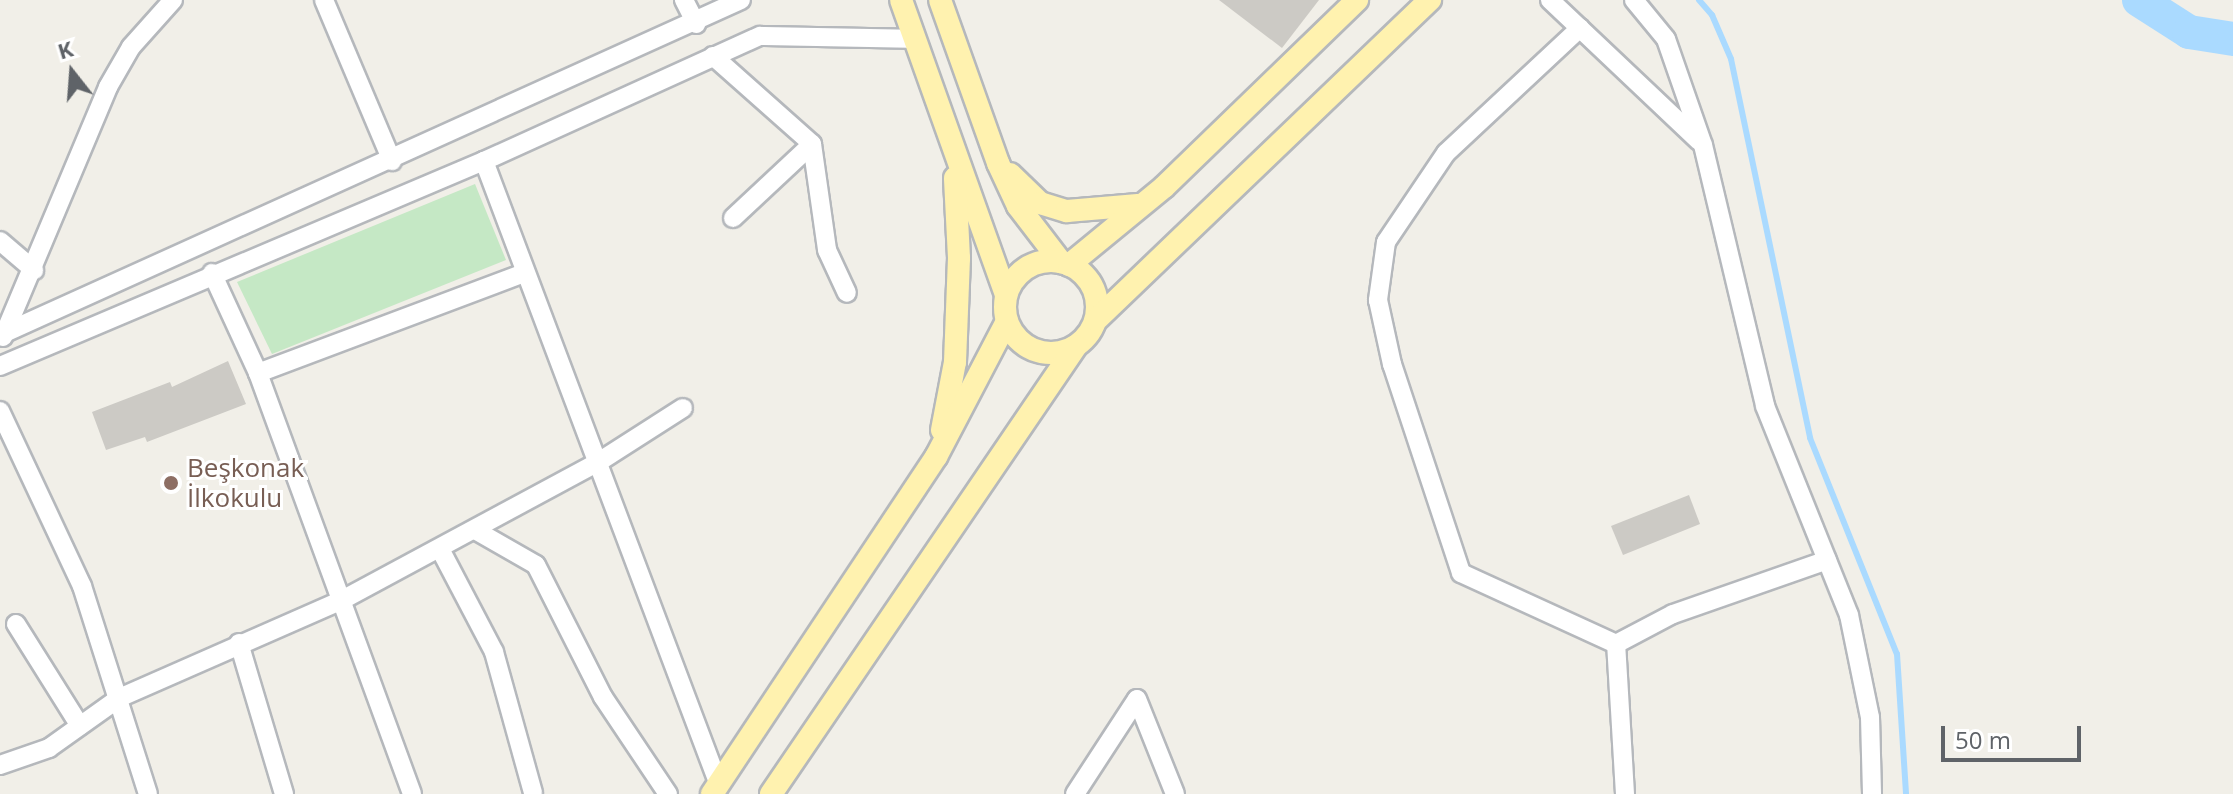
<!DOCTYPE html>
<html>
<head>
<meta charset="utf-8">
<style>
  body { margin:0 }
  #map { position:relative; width:2233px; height:794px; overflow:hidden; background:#f1efe8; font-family:"Open Sans",sans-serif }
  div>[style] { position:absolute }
  .green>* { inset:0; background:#c5e8c5 }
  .stream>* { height:6px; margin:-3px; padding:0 3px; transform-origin:3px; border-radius:3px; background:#aadaff }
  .river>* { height:34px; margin:-17px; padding:0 17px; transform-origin:17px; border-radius:17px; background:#aadaff }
  .building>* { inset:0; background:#cccac5 }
  .roads { filter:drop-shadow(2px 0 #b5b8bc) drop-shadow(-2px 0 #b5b8bc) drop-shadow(0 2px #b5b8bc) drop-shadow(0 -2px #b5b8bc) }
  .minor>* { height:18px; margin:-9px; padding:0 9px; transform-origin:9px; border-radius:9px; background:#fff }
  .major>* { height:22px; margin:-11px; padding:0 11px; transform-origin:11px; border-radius:11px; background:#fff2af }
  .major>.ring { margin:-11px; padding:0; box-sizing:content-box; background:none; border:22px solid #fff2af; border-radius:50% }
  .dots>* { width:22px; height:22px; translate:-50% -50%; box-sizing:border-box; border:4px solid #fff; border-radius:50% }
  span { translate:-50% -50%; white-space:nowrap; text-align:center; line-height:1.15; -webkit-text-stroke:6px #fff; paint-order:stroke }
  .education-label { font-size:26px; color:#785e54 }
  .left { translate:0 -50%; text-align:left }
  .north { position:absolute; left:32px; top:32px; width:80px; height:80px; -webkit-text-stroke:6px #fff; paint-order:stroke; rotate:343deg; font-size:22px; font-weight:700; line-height:32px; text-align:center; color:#5f6368 }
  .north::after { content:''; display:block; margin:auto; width:28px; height:36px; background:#5f6368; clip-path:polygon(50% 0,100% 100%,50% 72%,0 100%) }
  .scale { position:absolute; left:1941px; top:726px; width:140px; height:36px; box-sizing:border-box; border:4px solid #5f6368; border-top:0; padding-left:10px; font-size:24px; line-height:28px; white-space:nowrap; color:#5f6368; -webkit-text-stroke:6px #fff; paint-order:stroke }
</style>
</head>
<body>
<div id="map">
  <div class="green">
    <div style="clip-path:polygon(475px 184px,506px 260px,272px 354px,237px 282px)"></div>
  </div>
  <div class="stream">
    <div style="left:1699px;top:0;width:20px;rotate:49deg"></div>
    <div style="left:1712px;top:15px;width:48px;rotate:66.6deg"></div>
    <div style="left:1731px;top:59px;width:387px;rotate:78.2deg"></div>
    <div style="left:1810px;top:438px;width:233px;rotate:68.1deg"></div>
    <div style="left:1897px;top:654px;width:140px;rotate:86.3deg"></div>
  </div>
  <div class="river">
    <div style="left:2139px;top:0;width:59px;rotate:32.6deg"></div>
    <div style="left:2189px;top:32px;width:45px;rotate:9deg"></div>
  </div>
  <div class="building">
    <div style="clip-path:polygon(1219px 0,1319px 0,1282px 48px)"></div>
    <div style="clip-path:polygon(228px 361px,246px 404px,147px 442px,145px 437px,106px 450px,92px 412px,170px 382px,172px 387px)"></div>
    <div style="clip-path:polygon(1689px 495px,1700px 524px,1623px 555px,1611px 526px)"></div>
  </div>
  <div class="roads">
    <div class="minor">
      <div style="left:324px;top:0;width:175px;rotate:67.1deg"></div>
      <div style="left:684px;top:0;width:27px;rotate:63deg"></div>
      <div style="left:1550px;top:0;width:205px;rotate:43.4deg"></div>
      <div style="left:1634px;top:0;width:50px;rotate:50.6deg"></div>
      <div style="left:1666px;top:39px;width:112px;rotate:70.8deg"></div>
      <div style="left:1703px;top:145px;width:268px;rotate:76.6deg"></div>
      <div style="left:1765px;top:406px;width:225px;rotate:68.1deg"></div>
      <div style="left:1849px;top:615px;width:104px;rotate:78.4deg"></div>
      <div style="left:1870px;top:717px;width:77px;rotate:88.5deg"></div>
      <div style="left:1580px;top:28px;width:183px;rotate:137deg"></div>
      <div style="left:1446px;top:153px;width:107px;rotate:124deg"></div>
      <div style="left:1386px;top:242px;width:59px;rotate:97.9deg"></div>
      <div style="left:1378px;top:300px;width:66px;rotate:77.7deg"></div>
      <div style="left:1392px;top:364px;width:220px;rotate:71.7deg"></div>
      <div style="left:1461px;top:573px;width:170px;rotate:24.6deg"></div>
      <div style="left:713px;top:56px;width:132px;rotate:41.6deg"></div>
      <div style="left:812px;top:144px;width:107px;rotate:81.9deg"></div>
      <div style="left:827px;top:250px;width:47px;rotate:65.1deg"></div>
      <div style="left:484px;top:161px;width:667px;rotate:69.36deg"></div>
      <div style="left:733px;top:218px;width:108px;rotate:-43.1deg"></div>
      <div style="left:0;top:241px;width:45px;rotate:40.5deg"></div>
      <div style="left:212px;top:273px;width:110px;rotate:65.3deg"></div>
      <div style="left:258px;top:373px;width:448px;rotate:69.9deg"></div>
      <div style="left:0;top:335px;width:813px;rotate:-24.33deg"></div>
      <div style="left:3px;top:337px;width:271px;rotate:-67.2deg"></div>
      <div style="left:108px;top:87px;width:46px;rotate:-60.1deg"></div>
      <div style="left:131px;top:47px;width:63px;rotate:-48.2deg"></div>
      <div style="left:0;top:366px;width:526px;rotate:-22.96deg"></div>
      <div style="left:484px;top:161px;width:303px;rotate:-24.4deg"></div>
      <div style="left:760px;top:36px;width:153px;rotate:1.1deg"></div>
      <div style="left:258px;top:373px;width:284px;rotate:-20.6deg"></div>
      <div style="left:0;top:411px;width:193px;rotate:64.9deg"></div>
      <div style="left:82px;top:586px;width:218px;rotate:72.4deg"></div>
      <div style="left:475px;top:530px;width:70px;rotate:29.8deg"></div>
      <div style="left:536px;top:565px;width:148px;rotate:63.1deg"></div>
      <div style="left:603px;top:697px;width:117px;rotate:56.2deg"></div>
      <div style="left:440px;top:549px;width:116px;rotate:62.3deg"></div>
      <div style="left:494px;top:652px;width:146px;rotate:74.5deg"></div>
      <div style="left:16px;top:624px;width:120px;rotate:57.9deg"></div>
      <div style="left:239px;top:643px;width:158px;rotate:73.4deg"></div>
      <div style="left:1137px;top:699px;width:102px;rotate:68.2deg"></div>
      <div style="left:0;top:765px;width:52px;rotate:-19.1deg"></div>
      <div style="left:49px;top:748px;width:86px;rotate:-35.5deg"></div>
      <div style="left:119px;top:698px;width:246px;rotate:-23.7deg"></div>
      <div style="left:344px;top:599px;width:287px;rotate:-28.3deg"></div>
      <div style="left:597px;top:463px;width:102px;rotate:-32.6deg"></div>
      <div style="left:1075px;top:794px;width:113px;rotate:-56.9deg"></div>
      <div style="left:1625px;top:794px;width:150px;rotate:-93.4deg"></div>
      <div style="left:1616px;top:644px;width:64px;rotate:-27.8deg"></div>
      <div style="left:1673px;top:614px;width:163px;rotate:-19.3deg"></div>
    </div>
    <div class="major">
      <div style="left:901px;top:0;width:313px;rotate:70.4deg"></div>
      <div style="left:940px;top:0;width:173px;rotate:70.4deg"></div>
      <div style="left:998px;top:163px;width:47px;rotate:65.1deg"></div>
      <div style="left:1018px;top:206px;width:71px;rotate:52.5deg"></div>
      <div style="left:1010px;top:174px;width:42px;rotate:44deg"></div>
      <div style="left:1040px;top:203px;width:28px;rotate:17deg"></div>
      <div style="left:1067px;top:211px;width:71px;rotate:-4.8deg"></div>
      <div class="ring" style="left:1005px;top:261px;width:70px;height:70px"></div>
      <div style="left:1069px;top:265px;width:123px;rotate:-39.4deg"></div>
      <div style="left:1164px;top:187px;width:269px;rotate:-44.1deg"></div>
      <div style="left:1096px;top:320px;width:463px;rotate:-43.8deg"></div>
      <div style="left:942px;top:430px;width:69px;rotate:-79.2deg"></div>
      <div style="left:955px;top:362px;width:104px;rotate:-87.8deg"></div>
      <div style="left:959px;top:258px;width:80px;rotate:-92.9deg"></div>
      <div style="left:712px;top:794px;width:405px;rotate:-56.4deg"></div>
      <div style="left:936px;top:457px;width:153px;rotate:-62.4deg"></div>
      <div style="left:771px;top:794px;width:542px;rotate:-55.75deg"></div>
    </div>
  </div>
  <div class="dots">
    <div style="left:171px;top:483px;background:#8d6e63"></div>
  </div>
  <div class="education-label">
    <span class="left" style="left:187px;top:483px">Beşkonak<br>İlkokulu</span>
  </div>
  <div class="north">K</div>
  <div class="scale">50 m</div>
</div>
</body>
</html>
